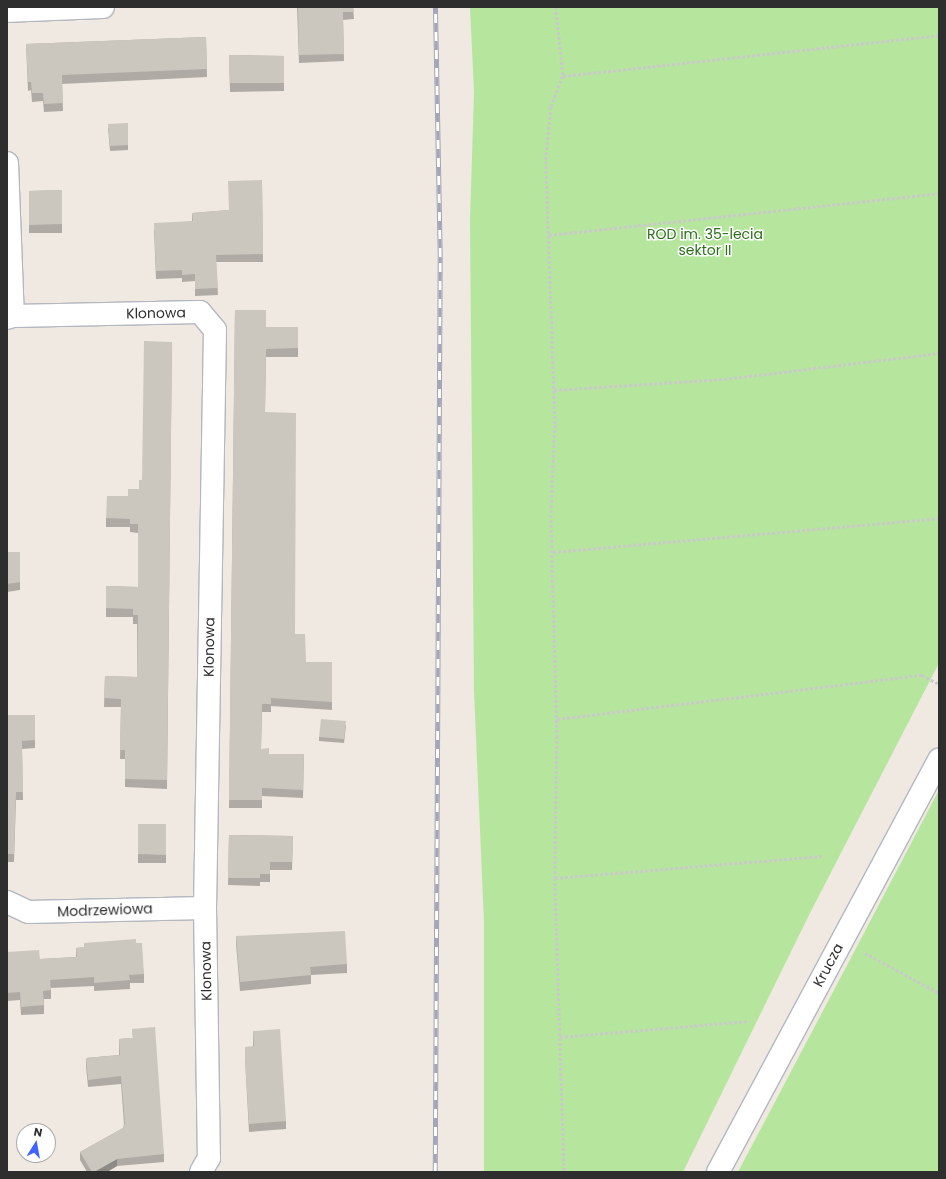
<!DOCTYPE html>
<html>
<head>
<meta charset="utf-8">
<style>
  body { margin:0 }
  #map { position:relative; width:946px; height:1179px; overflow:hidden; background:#efe9e1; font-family:Poppins,sans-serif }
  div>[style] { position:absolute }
  .green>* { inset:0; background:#b6e59e }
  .path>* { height:2.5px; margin-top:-1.25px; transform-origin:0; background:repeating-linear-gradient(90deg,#c9c9c9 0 3px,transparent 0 5px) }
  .roads { filter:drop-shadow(1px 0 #b4b7c1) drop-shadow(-1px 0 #b4b7c1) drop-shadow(0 1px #b4b7c1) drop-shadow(0 -1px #b4b7c1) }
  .street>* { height:22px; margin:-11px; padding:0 11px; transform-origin:11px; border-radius:11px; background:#fff }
  .rail>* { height:4.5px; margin-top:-2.25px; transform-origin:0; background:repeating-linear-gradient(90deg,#fff 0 9px,#a3a6b8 0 18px); box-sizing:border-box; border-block:1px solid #a3a6b8 }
  .wall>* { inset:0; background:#afaba4 }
  .shaded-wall>* { inset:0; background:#8e8b86 }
  .building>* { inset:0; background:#cbc7bf }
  span { translate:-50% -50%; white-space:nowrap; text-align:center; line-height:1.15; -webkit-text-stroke:3px #fff; paint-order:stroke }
  .park-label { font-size:14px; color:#2c6e1b }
  .street-label { font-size:14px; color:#2e2e2e }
  .frame { position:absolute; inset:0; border:8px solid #2e2e2e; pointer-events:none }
  .north { position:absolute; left:16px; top:1123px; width:40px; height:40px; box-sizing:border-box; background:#fff; border:1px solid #ababab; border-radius:50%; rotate:11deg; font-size:11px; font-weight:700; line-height:16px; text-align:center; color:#2e2e2e }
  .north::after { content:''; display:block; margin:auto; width:14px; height:18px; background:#4264fb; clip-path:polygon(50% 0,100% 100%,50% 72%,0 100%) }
</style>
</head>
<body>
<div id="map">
  <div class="green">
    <div style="clip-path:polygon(470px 7px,939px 7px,939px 663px,809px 915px,683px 1172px,484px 1172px,484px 922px,474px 691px,470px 221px,474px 92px)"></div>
    <div style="clip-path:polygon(939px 790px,939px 1172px,738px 1172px,853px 954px)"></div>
  </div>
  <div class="path">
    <div style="left:556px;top:7px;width:69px;rotate:84.2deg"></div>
    <div style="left:563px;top:76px;width:33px;rotate:111deg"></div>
    <div style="left:551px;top:107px;width:54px;rotate:95.3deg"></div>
    <div style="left:546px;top:161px;width:264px;rotate:88deg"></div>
    <div style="left:555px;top:425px;width:90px;rotate:92.5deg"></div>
    <div style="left:551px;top:515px;width:221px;rotate:88.4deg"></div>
    <div style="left:557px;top:736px;width:142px;rotate:90.8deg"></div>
    <div style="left:555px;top:878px;width:294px;rotate:88.2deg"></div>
    <div style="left:563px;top:76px;width:378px;rotate:-6.2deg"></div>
    <div style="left:549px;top:235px;width:392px;rotate:-6.1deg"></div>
    <div style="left:554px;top:390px;width:170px;rotate:-3.7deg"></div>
    <div style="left:724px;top:379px;width:217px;rotate:-6.9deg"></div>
    <div style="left:553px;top:552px;width:387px;rotate:-5deg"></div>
    <div style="left:557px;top:719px;width:368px;rotate:-6.9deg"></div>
    <div style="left:922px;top:675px;width:19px;rotate:28deg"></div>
    <div style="left:555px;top:878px;width:268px;rotate:-4.7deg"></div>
    <div style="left:865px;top:953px;width:84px;rotate:28.4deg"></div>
    <div style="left:560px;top:1037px;width:190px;rotate:-4.8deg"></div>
  </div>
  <div class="roads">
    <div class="street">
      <div style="left:7px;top:11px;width:96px;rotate:-2.4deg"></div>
      <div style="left:7px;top:163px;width:153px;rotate:87.8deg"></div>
      <div style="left:13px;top:316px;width:6px;rotate:162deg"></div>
      <div style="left:13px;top:316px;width:187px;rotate:-1.2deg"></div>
      <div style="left:200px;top:312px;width:23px;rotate:50deg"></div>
      <div style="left:215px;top:330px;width:578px;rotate:90.99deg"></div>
      <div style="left:205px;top:908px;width:250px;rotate:89.1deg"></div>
      <div style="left:209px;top:1158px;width:16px;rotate:120deg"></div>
      <div style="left:7px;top:902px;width:23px;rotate:25deg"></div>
      <div style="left:28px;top:912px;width:177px;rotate:-1.3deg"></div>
      <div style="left:718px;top:1172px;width:468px;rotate:-61.8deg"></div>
    </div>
  </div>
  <div class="rail">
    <div style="left:435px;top:1172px;width:915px;rotate:-89.69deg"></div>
    <div style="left:440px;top:257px;width:250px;rotate:-91.1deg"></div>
  </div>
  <div class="wall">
    <div style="clip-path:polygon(297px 7px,353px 7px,354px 19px,343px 20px,344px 61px,299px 63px)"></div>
    <div style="clip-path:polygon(206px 37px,207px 77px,62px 84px,63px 111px,44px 112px,43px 101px,32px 102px,31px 90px,28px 91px,26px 44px)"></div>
    <div style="clip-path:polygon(229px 55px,284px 56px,284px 91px,230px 92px)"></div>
    <div style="clip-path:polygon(128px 123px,128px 150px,110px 151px,108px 128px)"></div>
    <div style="clip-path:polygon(262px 180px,263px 262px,216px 262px,218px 295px,195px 296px,195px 281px,182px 282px,182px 278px,156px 279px,154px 230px,192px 221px,192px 213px,229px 210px)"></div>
    <div style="clip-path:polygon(62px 190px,62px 233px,29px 233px,29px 191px)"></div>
    <div style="clip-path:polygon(235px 310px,266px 327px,298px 327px,298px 357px,266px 357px,265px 412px,295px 634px,306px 662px,332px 662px,332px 710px,271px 706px,271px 712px,262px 712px,261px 749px,269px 754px,304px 754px,303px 798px,262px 796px,262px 808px,229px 808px)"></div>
    <div style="clip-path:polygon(172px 342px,167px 789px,125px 787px,125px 759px,120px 759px,121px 707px,104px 707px,105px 676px,137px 677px,137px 624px,133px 624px,133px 617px,106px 617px,106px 586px,138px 587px,138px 533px,130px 532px,130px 527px,106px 527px,106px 518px,128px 496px,139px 489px,142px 480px)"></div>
    <div style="clip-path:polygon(7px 552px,20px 552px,20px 590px,7px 592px)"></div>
    <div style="clip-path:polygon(7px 715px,35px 715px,35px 748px,22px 749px,23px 800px,16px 800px,14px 862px,7px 862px)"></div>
    <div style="clip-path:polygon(346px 725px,344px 743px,319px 741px,319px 737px)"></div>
    <div style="clip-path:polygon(138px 824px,166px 824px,166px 863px,138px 863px)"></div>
    <div style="clip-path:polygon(229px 835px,293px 836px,292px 870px,270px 870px,270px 882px,260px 882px,260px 886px,228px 885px)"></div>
    <div style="clip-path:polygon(236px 936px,347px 964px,347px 973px,311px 975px,311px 984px,240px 991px,236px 944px)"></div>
    <div style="clip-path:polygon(136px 943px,144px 974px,144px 983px,130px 983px,130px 989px,94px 991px,94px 986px,51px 988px,51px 999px,44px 999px,44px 1014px,21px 1015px,20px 1000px,7px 1001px,7px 952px,40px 959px,76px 957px,76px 948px)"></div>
    <div style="clip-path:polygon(132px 1029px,164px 1154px,164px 1162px,117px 1166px,107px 1172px,87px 1172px,80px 1160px,80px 1152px,123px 1128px,124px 1124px,121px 1084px,88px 1087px,86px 1066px,86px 1058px,119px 1055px,119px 1039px,133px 1038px)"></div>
    <div style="clip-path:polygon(253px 1031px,286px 1121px,286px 1129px,249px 1132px,245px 1059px,253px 1046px)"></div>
  </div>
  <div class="shaded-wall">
    <div style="clip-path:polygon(7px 1137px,8px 1137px,8px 1145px,7px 1146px)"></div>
    <div style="clip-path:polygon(117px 1159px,117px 1166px,107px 1172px,94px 1172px)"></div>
  </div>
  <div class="building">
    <div style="clip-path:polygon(298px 7px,353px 7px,354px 12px,343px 12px,344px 54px,299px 55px)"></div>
    <div style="clip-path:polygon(206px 37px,207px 69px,62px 75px,63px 103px,44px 104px,43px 93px,32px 93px,31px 82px,28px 82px,26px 44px)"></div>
    <div style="clip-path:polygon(229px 55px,284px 56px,284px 83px,230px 83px)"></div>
    <div style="clip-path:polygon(128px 123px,128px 145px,110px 146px,108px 124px)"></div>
    <div style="clip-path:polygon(262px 180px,263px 254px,216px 255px,218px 288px,195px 289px,195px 274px,182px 275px,182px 270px,156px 271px,154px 223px,193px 221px,192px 213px,229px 210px,228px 181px)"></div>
    <div style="clip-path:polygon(62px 190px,62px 224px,29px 225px,29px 191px)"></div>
    <div style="clip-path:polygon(235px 310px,266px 310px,266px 327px,298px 327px,298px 348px,266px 349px,265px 412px,296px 413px,295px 634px,305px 634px,306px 662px,332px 662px,332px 702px,271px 698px,271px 704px,262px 704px,261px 749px,269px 748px,269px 754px,304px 754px,303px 790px,262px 788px,262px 800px,229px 800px)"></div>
    <div style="clip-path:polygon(144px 341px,172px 342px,167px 780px,125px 779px,125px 750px,120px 750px,121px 699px,104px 698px,105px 676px,137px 677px,138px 615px,133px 615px,133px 609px,106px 608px,106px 586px,138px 587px,138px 524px,130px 524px,130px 519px,106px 518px,107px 496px,128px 496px,128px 489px,139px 489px,139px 480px,142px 480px)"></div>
    <div style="clip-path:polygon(7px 552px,20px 552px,20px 582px,7px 584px)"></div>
    <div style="clip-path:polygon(7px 715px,35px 715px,35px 740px,22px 741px,23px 792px,16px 792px,14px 854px,7px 854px)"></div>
    <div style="clip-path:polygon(321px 719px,346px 721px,344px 739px,319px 737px)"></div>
    <div style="clip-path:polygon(138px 824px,166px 824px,166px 855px,138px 854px)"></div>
    <div style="clip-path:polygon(229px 835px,293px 836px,292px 862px,270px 862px,270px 874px,260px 874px,260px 878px,228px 878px)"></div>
    <div style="clip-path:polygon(345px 931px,347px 964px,310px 967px,311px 975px,240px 982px,236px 936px)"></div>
    <div style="clip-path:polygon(136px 939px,136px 943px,142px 943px,144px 974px,129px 975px,130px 980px,94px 983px,94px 977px,50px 980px,51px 990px,43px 991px,44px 1005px,21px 1007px,20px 992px,7px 993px,7px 952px,39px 950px,40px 959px,77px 957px,76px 948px,84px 947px,84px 943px)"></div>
    <div style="clip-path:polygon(155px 1027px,164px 1154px,117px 1159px,94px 1172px,92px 1172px,80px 1152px,123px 1128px,125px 1123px,121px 1076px,88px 1080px,86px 1058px,120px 1055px,119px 1039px,133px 1038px,132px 1029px)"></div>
    <div style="clip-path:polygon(280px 1029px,286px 1121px,249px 1124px,245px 1059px,245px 1047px,254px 1046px,253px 1031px)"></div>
  </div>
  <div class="park-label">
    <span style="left:705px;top:242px">ROD im. 35-lecia<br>sektor II</span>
  </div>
  <div class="street-label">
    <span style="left:156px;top:313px;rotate:-1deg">Klonowa</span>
    <span style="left:209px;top:647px;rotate:-89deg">Klonowa</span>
    <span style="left:105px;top:910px;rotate:-2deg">Modrzewiowa</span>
    <span style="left:828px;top:965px;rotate:-62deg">Krucza</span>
    <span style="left:206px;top:971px;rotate:-91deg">Klonowa</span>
  </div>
  <div class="frame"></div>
  <div class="north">N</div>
</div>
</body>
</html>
